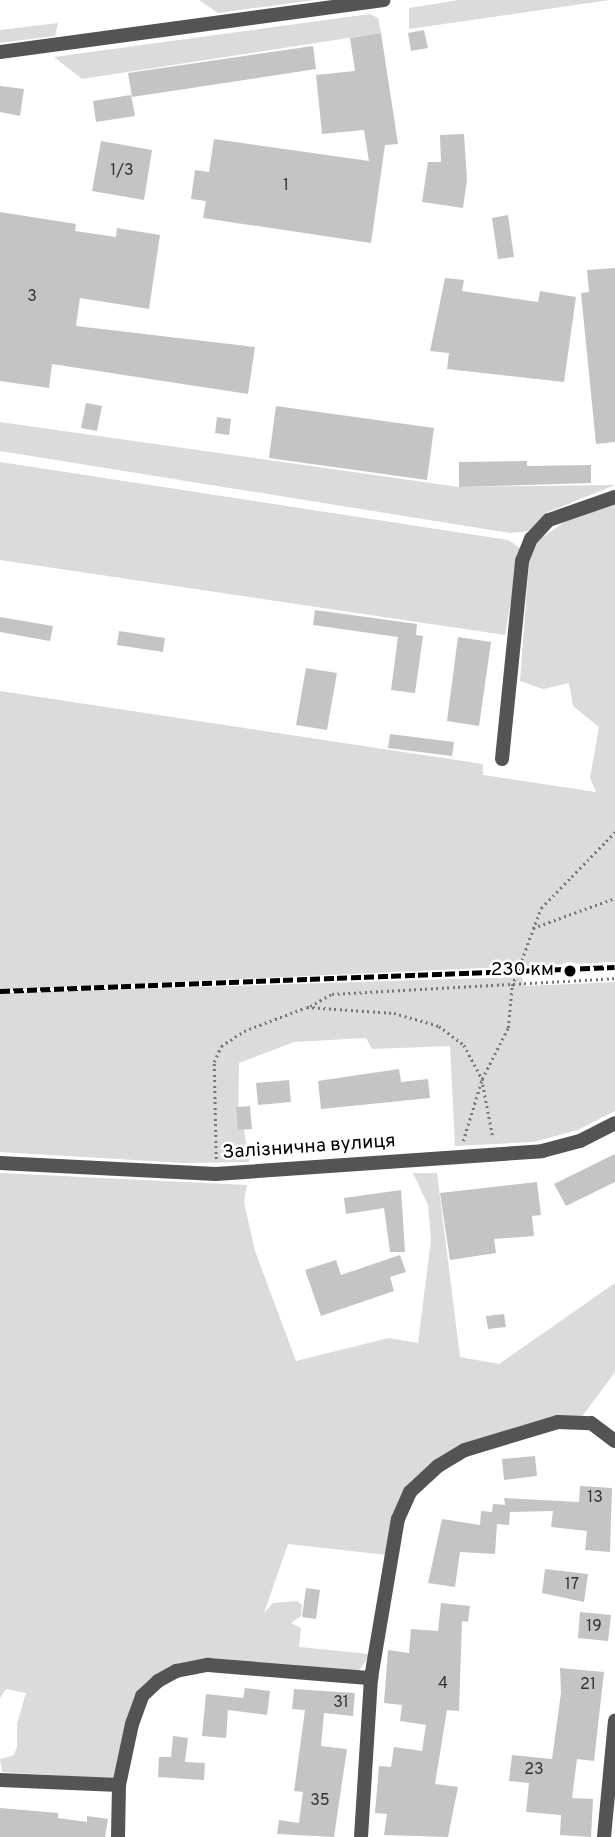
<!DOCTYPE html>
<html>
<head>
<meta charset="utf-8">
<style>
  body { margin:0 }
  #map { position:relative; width:615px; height:1837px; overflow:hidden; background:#fff; font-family:Overpass,sans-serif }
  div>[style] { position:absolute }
  .green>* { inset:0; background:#dbdbdb }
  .building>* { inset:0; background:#c4c4c4 }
  .path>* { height:2.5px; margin-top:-1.25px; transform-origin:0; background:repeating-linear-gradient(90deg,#767676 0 2px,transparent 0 5.5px) }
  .street>* { height:14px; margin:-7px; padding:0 7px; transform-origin:7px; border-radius:7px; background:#545454 }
  .rail>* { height:5px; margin-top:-2.5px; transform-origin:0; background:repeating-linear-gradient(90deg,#000 0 10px,transparent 0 13.5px) }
  .dots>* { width:19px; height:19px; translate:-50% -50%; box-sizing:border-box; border:4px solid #fff; border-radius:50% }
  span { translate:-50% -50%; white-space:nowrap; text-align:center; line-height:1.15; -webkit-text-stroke:5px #fff; paint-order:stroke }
  .number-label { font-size:16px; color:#313131 }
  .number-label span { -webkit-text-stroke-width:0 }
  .poi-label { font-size:19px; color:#000 }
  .right { translate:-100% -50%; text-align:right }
  .street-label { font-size:19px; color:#000 }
</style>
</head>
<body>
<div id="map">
  <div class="green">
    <div style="clip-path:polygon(199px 0,314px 0,218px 13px)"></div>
    <div style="clip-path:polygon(459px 0,610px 0,409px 29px,409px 8px)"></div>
    <div style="clip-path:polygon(370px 14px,378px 18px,381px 33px,82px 79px,54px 57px)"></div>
    <div style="clip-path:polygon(58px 23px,55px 36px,0 43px,0 30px)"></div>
    <div style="clip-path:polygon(0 422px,459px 487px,615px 485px,546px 513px,529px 531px,510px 533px,0 451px)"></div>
    <div style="clip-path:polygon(0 462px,508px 540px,520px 548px,505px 635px,0 560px)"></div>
    <div style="clip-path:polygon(615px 503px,615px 962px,0 990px,0 691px,483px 764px,483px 775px,596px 792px,590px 778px,599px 727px,573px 706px,569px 683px,543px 689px,520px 681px,529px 562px,538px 540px,578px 513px)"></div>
    <div style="clip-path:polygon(522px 977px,524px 986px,615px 982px,615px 1111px,578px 1130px,533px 1142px,455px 1146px,450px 1046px,372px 1049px,366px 1038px,294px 1042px,239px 1063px,238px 1130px,244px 1130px,249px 1162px,184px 1163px,0 1152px,0 993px)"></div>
    <div style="clip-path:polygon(0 1173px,247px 1185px,244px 1202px,255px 1251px,296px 1361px,389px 1338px,418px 1343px,431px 1240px,428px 1205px,413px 1173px,437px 1173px,460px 1357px,499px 1364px,615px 1283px,615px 1372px,581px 1418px,557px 1419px,419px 1477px,387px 1555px,288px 1544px,264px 1613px,273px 1603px,297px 1601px,302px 1605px,301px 1616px,291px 1623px,301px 1628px,299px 1647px,370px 1654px,359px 1671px,209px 1662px,156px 1679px,114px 1779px,2px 1772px,0 1759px,14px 1755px,17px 1747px,17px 1724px,26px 1693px,6px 1689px,0 1698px)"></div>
  </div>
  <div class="building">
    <div style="clip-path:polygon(424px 30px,428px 48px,411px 51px,408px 33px)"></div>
    <div style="clip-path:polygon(381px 33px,398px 144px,385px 145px,371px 243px,203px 218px,206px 201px,191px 199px,195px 170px,209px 172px,214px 139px,369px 161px,364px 130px,322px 134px,316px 75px,355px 71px,350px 38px)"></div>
    <div style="clip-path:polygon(313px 46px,316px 69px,132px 97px,128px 73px)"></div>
    <div style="clip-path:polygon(0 86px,24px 89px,20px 116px,0 112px)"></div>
    <div style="clip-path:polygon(131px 95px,135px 116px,96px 122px,93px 101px)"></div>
    <div style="clip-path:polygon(464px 134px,467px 180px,463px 208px,422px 202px,428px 162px,441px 162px,440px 135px)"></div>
    <div style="clip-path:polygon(101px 141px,152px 150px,144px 200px,92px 191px)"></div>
    <div style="clip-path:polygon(0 212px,76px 224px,75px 231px,116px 237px,117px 228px,160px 235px,149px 309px,80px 298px,76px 326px,255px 347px,248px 394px,52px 364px,49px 388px,0 381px)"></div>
    <div style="clip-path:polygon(508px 215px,514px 257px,498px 259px,492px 218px)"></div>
    <div style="clip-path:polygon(615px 268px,615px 442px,596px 444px,581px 293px,589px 292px,587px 270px)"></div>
    <div style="clip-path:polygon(445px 278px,464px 280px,462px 291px,538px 302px,540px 291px,576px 297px,564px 382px,447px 369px,449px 353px,430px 351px)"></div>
    <div style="clip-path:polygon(86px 403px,102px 406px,97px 431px,81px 428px)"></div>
    <div style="clip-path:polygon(276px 406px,434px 428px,427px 480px,269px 458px)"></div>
    <div style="clip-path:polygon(217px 417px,231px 419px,229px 435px,215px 433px)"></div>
    <div style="clip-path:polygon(527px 461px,527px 466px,591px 465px,591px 483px,459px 487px,459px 462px)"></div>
    <div style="clip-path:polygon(315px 610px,417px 624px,416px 635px,423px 636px,415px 693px,391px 690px,398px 637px,313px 625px)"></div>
    <div style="clip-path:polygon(0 617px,53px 626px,50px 641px,0 632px)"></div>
    <div style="clip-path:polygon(119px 631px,165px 638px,163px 652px,117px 645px)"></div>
    <div style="clip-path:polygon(458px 637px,491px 642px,479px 726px,447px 721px)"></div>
    <div style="clip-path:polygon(306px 668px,337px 673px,327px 730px,296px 725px)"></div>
    <div style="clip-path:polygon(390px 734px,454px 742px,452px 756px,388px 748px)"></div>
    <div style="clip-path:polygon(399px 1069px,401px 1082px,428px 1079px,430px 1098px,321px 1109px,318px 1081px)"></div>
    <div style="clip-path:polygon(289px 1080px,291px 1102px,258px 1105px,256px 1083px)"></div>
    <div style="clip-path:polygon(250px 1106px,252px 1129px,238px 1130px,236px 1107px)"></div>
    <div style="clip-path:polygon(615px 1154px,615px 1182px,566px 1206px,554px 1184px)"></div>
    <div style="clip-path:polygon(537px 1182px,541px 1215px,532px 1216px,534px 1236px,494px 1239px,496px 1253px,450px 1260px,440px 1193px)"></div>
    <div style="clip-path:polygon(401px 1190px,405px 1252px,390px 1252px,384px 1208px,346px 1214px,344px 1198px)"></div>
    <div style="clip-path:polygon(400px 1255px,406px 1272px,390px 1277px,394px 1291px,321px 1316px,305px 1270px,336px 1260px,341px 1275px)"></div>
    <div style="clip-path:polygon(504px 1314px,506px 1327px,488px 1329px,486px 1316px)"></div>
    <div style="clip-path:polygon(535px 1456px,537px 1476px,504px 1480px,502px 1459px)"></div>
    <div style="clip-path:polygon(580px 1486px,612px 1488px,610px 1552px,585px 1550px,587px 1531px,551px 1527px,553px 1511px,510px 1512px,509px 1525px,497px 1524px,495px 1554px,460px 1552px,455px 1587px,428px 1583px,442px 1519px,480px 1525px,481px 1511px,492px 1512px,493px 1504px,505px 1505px,504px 1498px,579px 1502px)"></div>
    <div style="clip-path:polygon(545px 1569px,588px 1574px,584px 1602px,542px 1593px)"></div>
    <div style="clip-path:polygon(306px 1588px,320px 1590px,316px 1619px,302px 1617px)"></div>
    <div style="clip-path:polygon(441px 1603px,470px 1606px,468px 1622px,462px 1621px,459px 1711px,447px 1710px,435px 1784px,458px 1787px,448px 1837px,384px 1835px,387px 1814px,375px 1813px,379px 1766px,391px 1767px,394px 1747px,422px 1751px,426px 1725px,400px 1721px,402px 1705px,384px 1703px,388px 1650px,409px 1653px,411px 1629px,438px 1631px)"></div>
    <div style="clip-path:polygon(580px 1612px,611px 1615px,608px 1641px,578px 1638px)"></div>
    <div style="clip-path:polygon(560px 1668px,604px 1672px,594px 1761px,577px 1759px,572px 1798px,593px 1799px,591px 1837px,560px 1835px,561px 1815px,526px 1812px,529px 1783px,509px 1781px,512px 1755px,552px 1759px,561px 1693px)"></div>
    <div style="clip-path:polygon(245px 1688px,270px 1691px,267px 1715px,228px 1710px,226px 1738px,202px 1736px,206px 1694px,243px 1698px)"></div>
    <div style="clip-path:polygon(294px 1689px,355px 1693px,353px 1716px,324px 1713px,321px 1746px,347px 1749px,334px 1837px,277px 1834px,279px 1820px,299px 1823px,303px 1792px,294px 1791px,305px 1710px,292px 1709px)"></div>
    <div style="clip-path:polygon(173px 1736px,188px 1738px,185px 1762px,205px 1763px,204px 1780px,158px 1777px,159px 1757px,171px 1757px)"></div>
    <div style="clip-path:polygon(0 1808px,58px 1813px,58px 1818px,87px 1822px,87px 1816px,108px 1819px,105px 1837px,0 1837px)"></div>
  </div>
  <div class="path">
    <div style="left:533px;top:928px;width:87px;rotate:-20.1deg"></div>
    <div style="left:310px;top:1006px;width:25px;rotate:-29deg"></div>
    <div style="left:332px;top:994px;width:283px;rotate:-3.2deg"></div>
    <div style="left:463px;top:1141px;width:65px;rotate:-73deg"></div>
    <div style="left:482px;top:1079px;width:57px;rotate:-63deg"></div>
    <div style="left:508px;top:1028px;width:42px;rotate:-84.6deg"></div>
    <div style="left:512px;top:986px;width:83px;rotate:-69.6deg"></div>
    <div style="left:541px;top:908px;width:106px;rotate:-45.8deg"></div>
    <div style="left:216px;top:1159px;width:97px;rotate:-91.2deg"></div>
    <div style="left:214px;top:1062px;width:17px;rotate:-66deg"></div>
    <div style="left:221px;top:1046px;width:27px;rotate:-33deg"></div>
    <div style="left:244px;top:1031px;width:67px;rotate:-20.9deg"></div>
    <div style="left:307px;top:1007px;width:87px;rotate:3.9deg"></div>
    <div style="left:394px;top:1013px;width:47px;rotate:16.1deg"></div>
    <div style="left:439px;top:1026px;width:31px;rotate:37deg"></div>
    <div style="left:464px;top:1045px;width:38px;rotate:62deg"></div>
    <div style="left:482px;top:1079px;width:60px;rotate:79.4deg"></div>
  </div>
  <div class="street">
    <div style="left:0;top:52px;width:387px;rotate:-7.7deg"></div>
    <div style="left:502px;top:759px;width:199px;rotate:-84.2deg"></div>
    <div style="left:522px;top:561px;width:24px;rotate:-68deg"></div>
    <div style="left:531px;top:539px;width:26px;rotate:-47deg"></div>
    <div style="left:549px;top:520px;width:70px;rotate:-19.2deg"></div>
    <div style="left:0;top:1163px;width:216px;rotate:2.9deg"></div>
    <div style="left:216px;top:1174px;width:327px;rotate:-4deg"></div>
    <div style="left:542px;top:1151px;width:39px;rotate:-15deg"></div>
    <div style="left:580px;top:1141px;width:39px;rotate:-27deg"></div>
    <div style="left:0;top:1780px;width:119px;rotate:2.4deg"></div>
    <div style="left:118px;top:1837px;width:52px;rotate:-88.9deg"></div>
    <div style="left:119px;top:1785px;width:62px;rotate:-78deg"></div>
    <div style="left:132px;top:1724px;width:30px;rotate:-70deg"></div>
    <div style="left:142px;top:1696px;width:22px;rotate:-43deg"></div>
    <div style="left:158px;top:1681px;width:21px;rotate:-29deg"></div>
    <div style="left:176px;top:1671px;width:33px;rotate:-11deg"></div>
    <div style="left:208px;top:1665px;width:164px;rotate:4.6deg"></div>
    <div style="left:361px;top:1837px;width:159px;rotate:-86.4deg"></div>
    <div style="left:371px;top:1678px;width:161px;rotate:-80.4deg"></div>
    <div style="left:398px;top:1519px;width:30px;rotate:-66deg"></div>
    <div style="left:410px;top:1492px;width:38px;rotate:-43deg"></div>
    <div style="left:438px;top:1466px;width:31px;rotate:-31deg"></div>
    <div style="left:465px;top:1450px;width:97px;rotate:-16.8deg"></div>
    <div style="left:558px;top:1422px;width:33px;rotate:2deg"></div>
    <div style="left:591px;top:1423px;width:30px;rotate:37deg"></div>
    <div style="left:604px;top:1837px;width:117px;rotate:-84.6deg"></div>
  </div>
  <div class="rail">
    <div style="left:0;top:991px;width:615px;rotate:-2.23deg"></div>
  </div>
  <div class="dots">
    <div style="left:570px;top:971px;background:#000"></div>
  </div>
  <div class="number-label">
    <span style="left:122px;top:171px">1/3</span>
    <span style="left:286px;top:186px">1</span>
    <span style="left:32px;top:297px">3</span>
    <span style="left:595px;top:1498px">13</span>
    <span style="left:572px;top:1585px">17</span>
    <span style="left:594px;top:1627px">19</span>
    <span style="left:443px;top:1684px">4</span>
    <span style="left:588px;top:1685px">21</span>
    <span style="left:341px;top:1703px">31</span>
    <span style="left:534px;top:1770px">23</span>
    <span style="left:320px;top:1801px">35</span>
  </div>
  <div class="poi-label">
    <span class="right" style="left:554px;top:971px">230 км</span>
  </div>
  <div class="street-label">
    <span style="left:309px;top:1148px;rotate:-4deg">Залізнична вулиця</span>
  </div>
</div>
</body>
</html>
